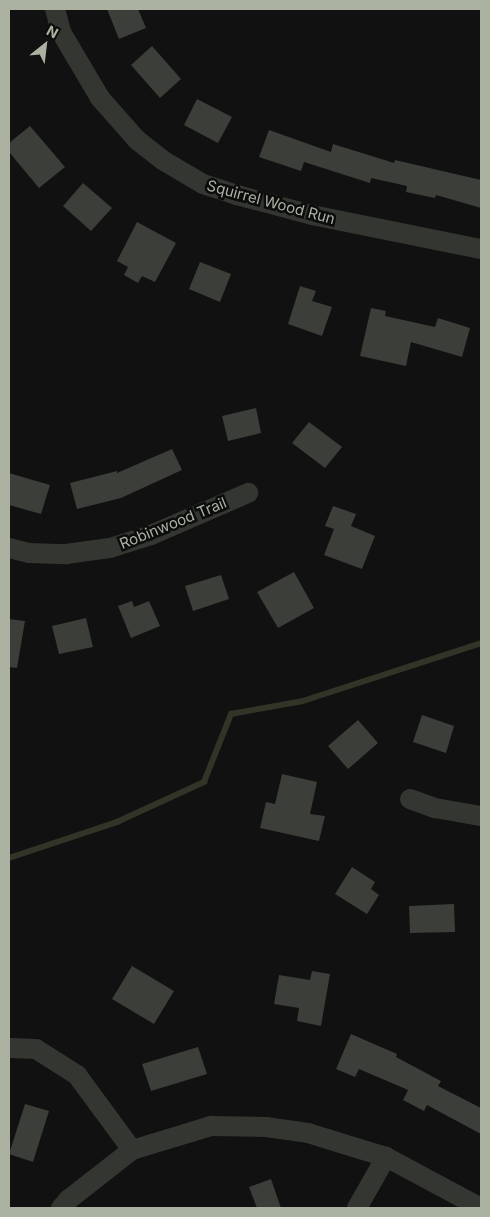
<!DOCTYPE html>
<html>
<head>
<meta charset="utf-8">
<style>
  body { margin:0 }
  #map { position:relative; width:490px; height:1217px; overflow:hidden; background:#101110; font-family:Inter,sans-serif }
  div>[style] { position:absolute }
  .stream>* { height:5.5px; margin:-2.75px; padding:0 2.75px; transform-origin:2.75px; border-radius:2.75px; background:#323427 }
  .building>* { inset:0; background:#3c3e3a }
  .minor>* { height:20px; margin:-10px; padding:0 10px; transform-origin:10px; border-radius:10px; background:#333631 }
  span { translate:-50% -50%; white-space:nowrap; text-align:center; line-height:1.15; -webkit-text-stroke:5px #0b0c0b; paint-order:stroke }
  .street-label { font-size:15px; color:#abb2a2 }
  .frame { position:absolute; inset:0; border:10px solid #abb2a2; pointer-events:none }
  .north { position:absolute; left:20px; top:20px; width:50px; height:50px; -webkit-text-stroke:4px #0b0c0b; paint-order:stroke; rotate:29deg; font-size:14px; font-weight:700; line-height:20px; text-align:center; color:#abb2a2 }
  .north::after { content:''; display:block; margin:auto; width:18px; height:22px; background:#abb2a2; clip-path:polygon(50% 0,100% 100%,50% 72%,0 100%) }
</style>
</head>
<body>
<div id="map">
  <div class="stream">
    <div style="left:9px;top:858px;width:114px;rotate:-18.4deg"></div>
    <div style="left:117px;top:822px;width:96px;rotate:-24.7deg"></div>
    <div style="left:204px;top:782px;width:73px;rotate:-68.3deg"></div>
    <div style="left:231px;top:714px;width:73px;rotate:-10.2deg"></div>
    <div style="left:303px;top:701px;width:187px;rotate:-18deg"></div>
  </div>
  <div class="building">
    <div style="clip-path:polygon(107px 9px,138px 9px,146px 28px,119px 39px)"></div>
    <div style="clip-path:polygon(152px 46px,181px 79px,160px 98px,131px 65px)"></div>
    <div style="clip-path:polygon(197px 99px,232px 117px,218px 143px,184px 125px)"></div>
    <div style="clip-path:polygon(30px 126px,65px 167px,39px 188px,9px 152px,9px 143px)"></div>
    <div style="clip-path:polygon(269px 130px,331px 152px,333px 144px,394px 163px,395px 160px,481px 180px,481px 208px,436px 195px,435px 198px,406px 192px,407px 186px,371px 178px,370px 183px,304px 162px,301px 171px,259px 157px)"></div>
    <div style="clip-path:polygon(83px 183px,112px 208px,91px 231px,63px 206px)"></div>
    <div style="clip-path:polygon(137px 222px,176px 243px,155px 282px,142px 276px,138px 283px,124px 275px,128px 267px,117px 261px)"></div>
    <div style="clip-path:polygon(200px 262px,231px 274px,220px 302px,189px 289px)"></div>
    <div style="clip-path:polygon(300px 286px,316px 291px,312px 301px,332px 307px,322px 336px,288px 324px)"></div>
    <div style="clip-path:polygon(371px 308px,386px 311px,385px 316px,435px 327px,438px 318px,470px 328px,462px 357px,411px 342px,406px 366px,360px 356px)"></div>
    <div style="clip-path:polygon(256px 408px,261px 433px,228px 441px,222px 416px)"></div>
    <div style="clip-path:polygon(309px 422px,342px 447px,325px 468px,292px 443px)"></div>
    <div style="clip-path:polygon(172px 449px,182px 470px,121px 498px,77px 509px,70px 483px,117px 471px,117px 473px)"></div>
    <div style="clip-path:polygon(9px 473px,50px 485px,41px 514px,9px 505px)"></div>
    <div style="clip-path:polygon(333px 506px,356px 514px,351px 526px,375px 536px,362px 569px,324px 555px,334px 529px,325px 526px)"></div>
    <div style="clip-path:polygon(294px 572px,314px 608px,278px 628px,257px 592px)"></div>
    <div style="clip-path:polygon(221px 575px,229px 599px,193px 611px,185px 586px)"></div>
    <div style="clip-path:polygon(132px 601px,134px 607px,149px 601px,160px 626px,131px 638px,118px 606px)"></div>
    <div style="clip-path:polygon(86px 618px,93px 647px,59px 654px,52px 626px)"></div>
    <div style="clip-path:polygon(9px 619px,25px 621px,17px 668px,9px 667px)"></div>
    <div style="clip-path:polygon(422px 715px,454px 726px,446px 753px,413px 742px)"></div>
    <div style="clip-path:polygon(358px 720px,378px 743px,348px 769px,328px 746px)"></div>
    <div style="clip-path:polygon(282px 774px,317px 782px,310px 814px,325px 816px,319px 841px,260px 828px,266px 802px,275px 804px)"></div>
    <div style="clip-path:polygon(352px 867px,375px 882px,371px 889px,379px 895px,367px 914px,335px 894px)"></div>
    <div style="clip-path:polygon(454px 904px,455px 932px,410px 933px,409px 906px)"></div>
    <div style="clip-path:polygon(132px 966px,174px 991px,154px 1024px,112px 999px)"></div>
    <div style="clip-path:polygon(312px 971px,330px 974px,321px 1026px,297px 1021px,299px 1008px,274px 1004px,279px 975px,310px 980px)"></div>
    <div style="clip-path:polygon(351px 1034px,397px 1054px,396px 1057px,441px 1081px,438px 1086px,481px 1108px,481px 1134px,427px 1105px,424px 1111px,403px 1100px,408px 1090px,359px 1069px,355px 1077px,336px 1069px)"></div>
    <div style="clip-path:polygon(198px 1047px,207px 1074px,151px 1091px,142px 1064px)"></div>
    <div style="clip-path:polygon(25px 1104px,49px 1111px,33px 1162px,9px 1154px)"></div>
    <div style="clip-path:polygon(271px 1179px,281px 1208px,257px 1208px,249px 1187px)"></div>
  </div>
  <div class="minor">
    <div style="left:55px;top:9px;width:24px;rotate:75deg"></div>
    <div style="left:61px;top:32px;width:77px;rotate:59.4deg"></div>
    <div style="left:100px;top:98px;width:56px;rotate:48.6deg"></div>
    <div style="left:137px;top:140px;width:34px;rotate:38deg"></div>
    <div style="left:164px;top:161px;width:45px;rotate:30.5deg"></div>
    <div style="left:203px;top:184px;width:36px;rotate:18deg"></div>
    <div style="left:237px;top:195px;width:78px;rotate:14.9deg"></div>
    <div style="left:312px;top:215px;width:172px;rotate:11.4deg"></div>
    <div style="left:9px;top:548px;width:21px;rotate:14deg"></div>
    <div style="left:29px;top:553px;width:37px;rotate:2deg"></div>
    <div style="left:66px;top:554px;width:44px;rotate:-7.8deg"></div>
    <div style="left:110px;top:548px;width:43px;rotate:-17.6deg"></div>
    <div style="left:151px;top:535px;width:106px;rotate:-23.4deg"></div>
    <div style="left:410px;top:799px;width:27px;rotate:20deg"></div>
    <div style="left:435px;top:808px;width:47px;rotate:9.9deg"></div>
    <div style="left:9px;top:1048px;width:27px;rotate:2deg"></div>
    <div style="left:36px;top:1049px;width:49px;rotate:32.4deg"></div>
    <div style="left:77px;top:1075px;width:93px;rotate:53.7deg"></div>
    <div style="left:61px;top:1208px;width:11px;rotate:-49deg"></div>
    <div style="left:68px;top:1200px;width:81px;rotate:-38deg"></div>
    <div style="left:132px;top:1150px;width:83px;rotate:-16.9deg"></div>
    <div style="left:211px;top:1126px;width:55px;rotate:1deg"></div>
    <div style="left:266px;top:1127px;width:42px;rotate:8.1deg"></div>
    <div style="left:308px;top:1133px;width:82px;rotate:17.1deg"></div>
    <div style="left:386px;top:1157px;width:108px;rotate:28.2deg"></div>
    <div style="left:357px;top:1208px;width:59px;rotate:-60.4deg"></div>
  </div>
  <div class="street-label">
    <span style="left:271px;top:202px;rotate:15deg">Squirrel Wood Run</span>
    <span style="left:173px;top:523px;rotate:-22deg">Robinwood Trail</span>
  </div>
  <div class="frame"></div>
  <div class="north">N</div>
</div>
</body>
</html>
